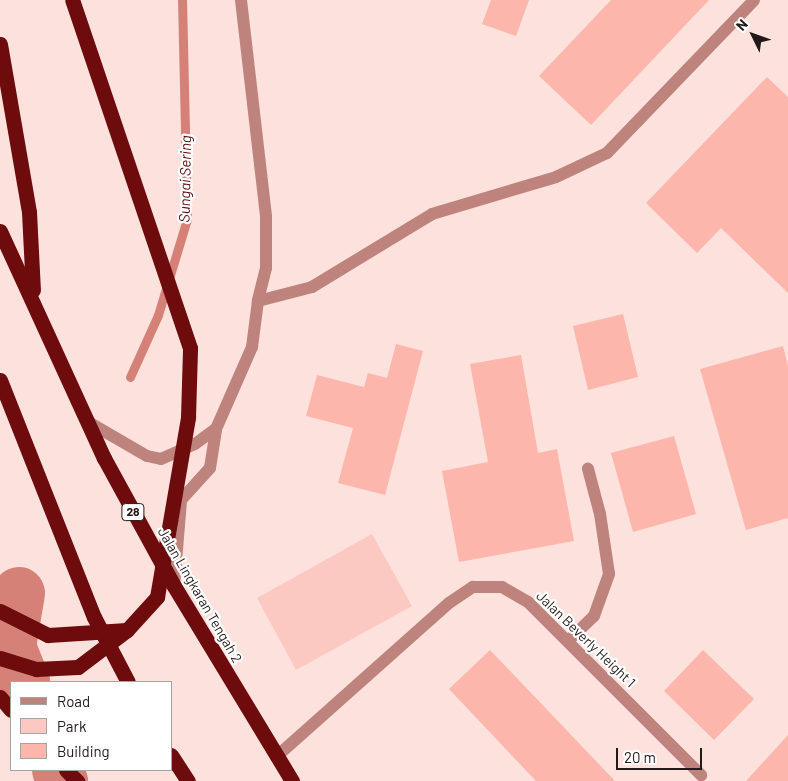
<!DOCTYPE html>
<html>
<head>
<meta charset="utf-8">
<style>
  body { margin:0 }
  #map { position:relative; width:788px; height:781px; overflow:hidden; background:#fde1dd; font-family:Barlow,sans-serif }
  div>[style] { position:absolute }
  .green>* { inset:0; background:#fbc9c2 }
  .stream>* { height:9px; margin:-4.5px; padding:0 4.5px; transform-origin:4.5px; border-radius:4.5px; background:#d58178 }
  .river>* { height:52px; margin:-26px; padding:0 26px; transform-origin:26px; border-radius:26px; background:#d58178 }
  .building>* { inset:0; background:#fcb6ac }
  .street>* { height:12px; margin:-6px; padding:0 6px; transform-origin:6px; border-radius:6px; background:#be837c }
  .highway>* { height:15px; margin:-7.5px; padding:0 7.5px; transform-origin:7.5px; border-radius:7.5px; background:#6e0b0c }
  .highway-bridge>* { height:15px; margin:-7.5px; padding:0 7.5px; transform-origin:7.5px; border-radius:7.5px; background:#6e0b0c }
  span { translate:-50% -50%; white-space:nowrap; text-align:center; line-height:1.15; -webkit-text-stroke:4.5px #fff; paint-order:stroke }
  .shield-label span { padding:1px 4px; background:#fff; border:1px solid; border-radius:4px; -webkit-text-stroke-width:0 }
  .shield-label { font-size:12px; color:#231918; font-weight:700 }
  .street-label { font-size:14px; color:#231918 }
  .water-label { font-size:15px; color:#550908; font-style:italic }
  .legend { position:absolute; left:10px; top:681px; width:162px; height:90px; box-sizing:border-box; background:#fff; border:1px solid #a7a3a3; margin:0; padding:6px 9px; list-style:none; font-size:15px; color:#231918 }
  .legend li { display:flex; align-items:center; gap:10px; height:25px }
  .legend b { width:25px; border:1px solid #a7a3a3 }
  .north { position:absolute; left:728px; top:10px; width:50px; height:50px; -webkit-text-stroke:4px #fff; paint-order:stroke; rotate:312deg; font-size:14px; font-weight:700; line-height:20px; text-align:center; color:#231918 }
  .north::after { content:''; display:block; margin:auto; width:18px; height:22px; background:#231918; clip-path:polygon(50% 0,100% 100%,50% 72%,0 100%) }
  .scale { position:absolute; left:616px; top:748px; width:86px; height:22px; box-sizing:border-box; border:2px solid #231918; border-top:0; padding-left:6px; font-size:15px; line-height:18px; white-space:nowrap; color:#231918; -webkit-text-stroke:4px #fff; paint-order:stroke }
</style>
</head>
<body>
<div id="map">
  <div class="green">
    <div style="clip-path:polygon(372px 534px,412px 606px,296px 670px,257px 598px)"></div>
  </div>
  <div class="stream">
    <div style="left:130px;top:377px;width:68px;rotate:-65.7deg"></div>
    <div style="left:158px;top:315px;width:100px;rotate:-73.2deg"></div>
    <div style="left:187px;top:219px;width:219px;rotate:-91.3deg"></div>
  </div>
  <div class="river">
    <div style="left:19px;top:593px;width:55px;rotate:99.5deg"></div>
    <div style="left:10px;top:647px;width:38px;rotate:68deg"></div>
    <div style="left:58px;top:770px;width:12px;rotate:70deg"></div>
  </div>
  <div class="building">
    <div style="clip-path:polygon(491px 0,529px 0,516px 36px,482px 24px)"></div>
    <div style="clip-path:polygon(611px 0,709px 0,591px 125px,539px 76px)"></div>
    <div style="clip-path:polygon(767px 77px,788px 97px,788px 293px,721px 228px,697px 253px,646px 203px)"></div>
    <div style="clip-path:polygon(623px 314px,638px 377px,588px 390px,573px 326px)"></div>
    <div style="clip-path:polygon(396px 344px,423px 351px,385px 495px,338px 483px,353px 428px,306px 416px,317px 375px,364px 387px,368px 373px,387px 378px)"></div>
    <div style="clip-path:polygon(783px 346px,788px 366px,788px 518px,746px 530px,700px 369px)"></div>
    <div style="clip-path:polygon(521px 355px,538px 453px,557px 449px,574px 541px,459px 562px,442px 471px,488px 462px,470px 364px)"></div>
    <div style="clip-path:polygon(674px 436px,696px 514px,633px 532px,611px 453px)"></div>
    <div style="clip-path:polygon(490px 650px,615px 781px,536px 781px,449px 689px)"></div>
    <div style="clip-path:polygon(703px 650px,754px 699px,714px 740px,664px 691px)"></div>
    <div style="clip-path:polygon(788px 735px,788px 781px,746px 781px)"></div>
  </div>
  <div class="street">
    <div style="left:241px;top:0;width:218px;rotate:83.4deg"></div>
    <div style="left:266px;top:217px;width:51px;rotate:90deg"></div>
    <div style="left:266px;top:268px;width:34px;rotate:104deg"></div>
    <div style="left:90px;top:423px;width:66px;rotate:30.1deg"></div>
    <div style="left:147px;top:456px;width:14px;rotate:12deg"></div>
    <div style="left:161px;top:459px;width:37px;rotate:-24deg"></div>
    <div style="left:195px;top:444px;width:26px;rotate:-36deg"></div>
    <div style="left:174px;top:586px;width:86px;rotate:-85.3deg"></div>
    <div style="left:181px;top:500px;width:43px;rotate:-47.8deg"></div>
    <div style="left:210px;top:468px;width:39px;rotate:-81deg"></div>
    <div style="left:216px;top:429px;width:90px;rotate:-66.3deg"></div>
    <div style="left:252px;top:347px;width:46px;rotate:-82.6deg"></div>
    <div style="left:258px;top:301px;width:56px;rotate:-14.5deg"></div>
    <div style="left:312px;top:287px;width:140px;rotate:-31.3deg"></div>
    <div style="left:432px;top:214px;width:129px;rotate:-16.6deg"></div>
    <div style="left:556px;top:177px;width:56px;rotate:-25.2deg"></div>
    <div style="left:607px;top:153px;width:212px;rotate:-46.1deg"></div>
    <div style="left:568px;top:641px;width:36px;rotate:-44deg"></div>
    <div style="left:594px;top:616px;width:45px;rotate:-70.3deg"></div>
    <div style="left:609px;top:574px;width:61px;rotate:-98.5deg"></div>
    <div style="left:600px;top:514px;width:47px;rotate:-104.9deg"></div>
    <div style="left:276px;top:757px;width:232px;rotate:-41.7deg"></div>
    <div style="left:449px;top:603px;width:29px;rotate:-34deg"></div>
    <div style="left:473px;top:587px;width:29px"></div>
    <div style="left:502px;top:587px;width:30px;rotate:30deg"></div>
    <div style="left:528px;top:602px;width:245px;rotate:45deg"></div>
  </div>
  <div class="highway">
    <div style="left:0;top:44px;width:170px;rotate:80.2deg"></div>
    <div style="left:29px;top:212px;width:78px;rotate:87.1deg"></div>
    <div style="left:0;top:231px;width:250px;rotate:65.4deg"></div>
    <div style="left:104px;top:458px;width:146px;rotate:61.3deg"></div>
    <div style="left:174px;top:586px;width:228px;rotate:58.8deg"></div>
    <div style="left:0;top:380px;width:255px;rotate:68.4deg"></div>
    <div style="left:94px;top:617px;width:73px;rotate:62.4deg"></div>
    <div style="left:0;top:697px;width:17px;rotate:50deg"></div>
    <div style="left:171px;top:755px;width:31px;rotate:57deg"></div>
    <div style="left:66px;top:770px;width:16px;rotate:45deg"></div>
  </div>
  <div class="highway-bridge">
    <div style="left:0;top:611px;width:54px;rotate:26.6deg"></div>
    <div style="left:48px;top:635px;width:79px;rotate:-3.6deg"></div>
    <div style="left:0;top:658px;width:38px;rotate:17deg"></div>
    <div style="left:36px;top:669px;width:42px;rotate:-2.7deg"></div>
    <div style="left:78px;top:667px;width:61px;rotate:-37.1deg"></div>
    <div style="left:127px;top:630px;width:45px;rotate:-47.7deg"></div>
    <div style="left:157px;top:597px;width:183px;rotate:-80.2deg"></div>
    <div style="left:188px;top:417px;width:69px;rotate:-88.3deg"></div>
    <div style="left:190px;top:348px;width:367px;rotate:-108.7deg"></div>
  </div>
  <div class="shield-label">
    <span style="left:133px;top:512px">28</span>
  </div>
  <div class="street-label">
    <span style="left:200px;top:595px;rotate:60deg">Jalan Lingkaran Tengah 2</span>
    <span style="left:586px;top:639px;rotate:44deg">Jalan Beverly Height 1</span>
  </div>
  <div class="water-label">
    <span style="left:185px;top:179px;rotate:-89deg">Sungai Sering</span>
  </div>
  <ul class="legend">
  <li><b style="height:6px;background:#be837c"></b>Road</li>
  <li><b style="height:14px;background:#fbc9c2"></b>Park</li>
  <li><b style="height:14px;background:#fcb6ac"></b>Building</li>
  </ul>
  <div class="north">N</div>
  <div class="scale">20 m</div>
</div>
</body>
</html>
